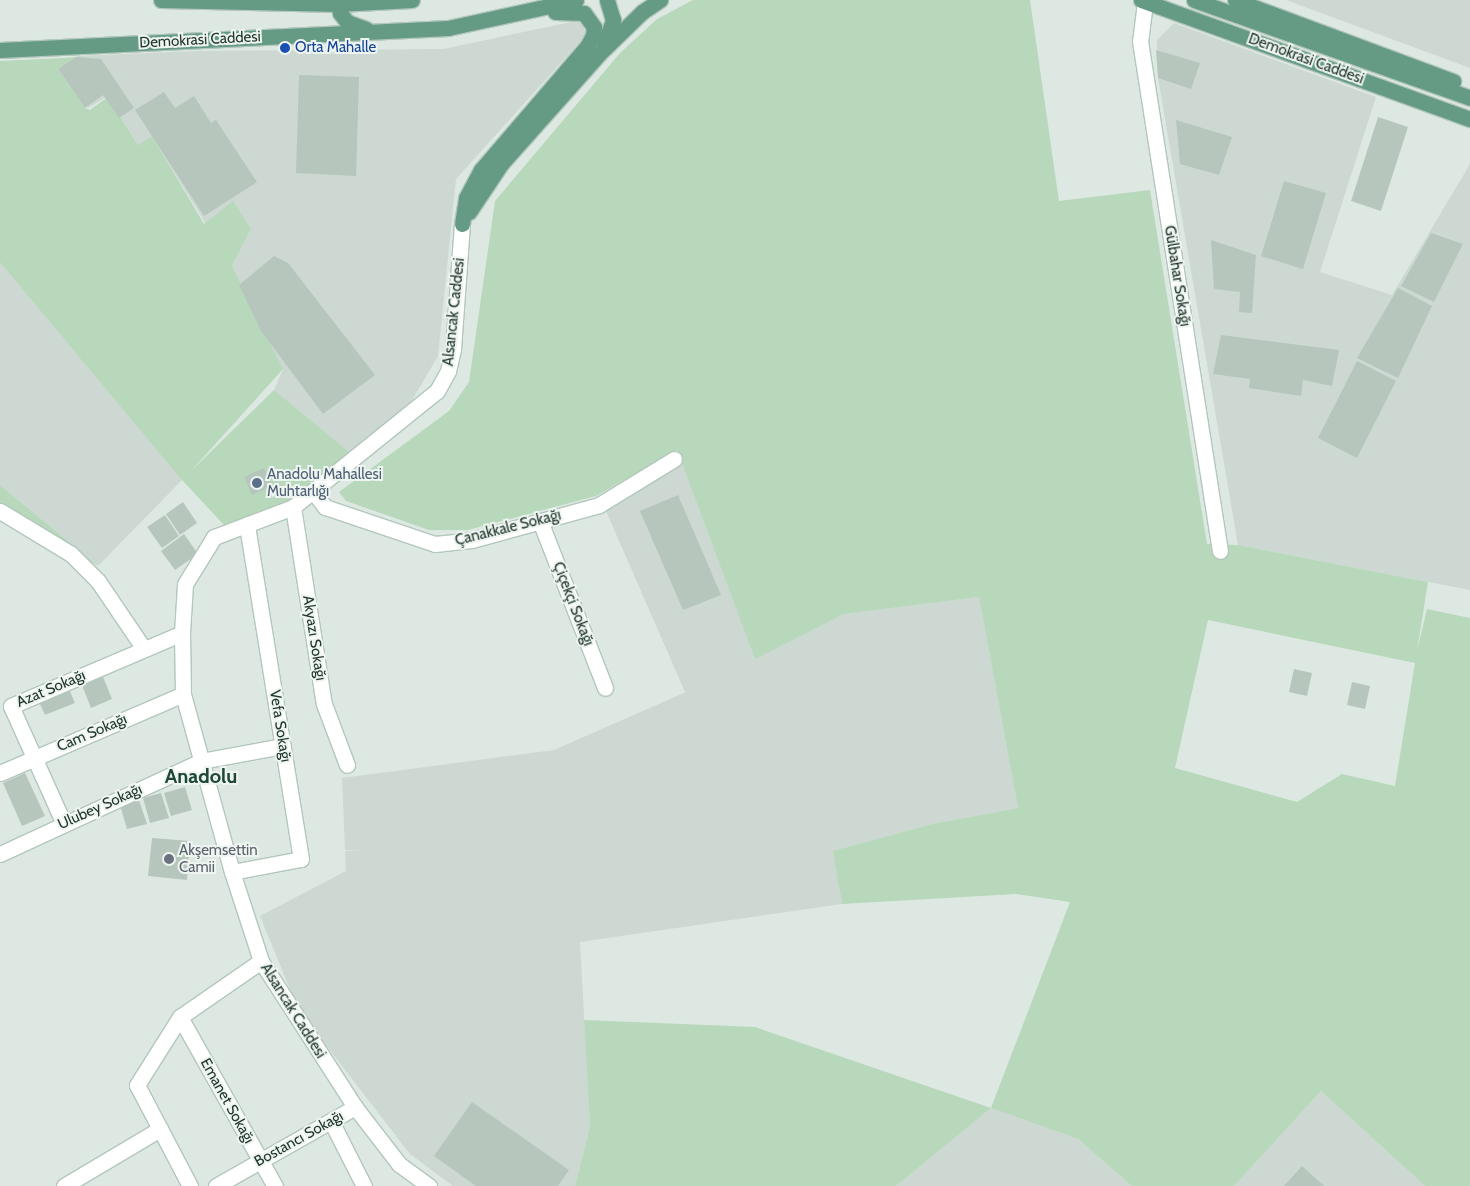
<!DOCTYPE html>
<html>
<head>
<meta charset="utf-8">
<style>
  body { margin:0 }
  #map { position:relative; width:1470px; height:1186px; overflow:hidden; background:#dee8e2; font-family:Cabin,sans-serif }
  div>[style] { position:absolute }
  .built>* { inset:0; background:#ccd8d1 }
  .green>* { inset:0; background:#b8d8bb }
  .building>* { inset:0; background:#b6c6bd }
  .roads { filter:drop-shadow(1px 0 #b2c7bc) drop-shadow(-1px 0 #b2c7bc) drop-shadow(0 1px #b2c7bc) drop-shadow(0 -1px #b2c7bc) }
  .street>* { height:15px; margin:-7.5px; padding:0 7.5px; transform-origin:7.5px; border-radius:7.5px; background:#fff }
  .secondary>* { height:15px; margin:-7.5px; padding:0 7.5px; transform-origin:7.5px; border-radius:7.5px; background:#fff }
  .primary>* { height:15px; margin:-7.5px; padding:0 7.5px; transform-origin:7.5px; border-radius:7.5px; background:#659b84 }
  .dots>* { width:14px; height:14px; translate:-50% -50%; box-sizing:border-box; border:2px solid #eef5f0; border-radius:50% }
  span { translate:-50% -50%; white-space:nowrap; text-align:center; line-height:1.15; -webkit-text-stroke:4px #eef5f0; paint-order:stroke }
  .street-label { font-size:15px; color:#21362d }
  .transit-label { font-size:15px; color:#164399 }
  .left { translate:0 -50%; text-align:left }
  .service-label { font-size:15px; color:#4e5e75 }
  .worship-label { font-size:15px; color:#5b616d }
  .district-label { font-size:20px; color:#1e4736; font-weight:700 }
</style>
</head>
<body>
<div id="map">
  <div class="built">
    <div style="clip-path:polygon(1286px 0,1470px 0,1470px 68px)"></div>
    <div style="clip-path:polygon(581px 20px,586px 35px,456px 179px,438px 356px,411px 402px,353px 455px,274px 390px,283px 369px,232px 266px,251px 229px,206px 224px,152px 137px,138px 145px,108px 96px,88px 108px,58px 69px,78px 56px,196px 51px,443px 49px)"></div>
    <div style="clip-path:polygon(1174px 23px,1376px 97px,1320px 272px,1392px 295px,1470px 164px,1470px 590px,1238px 545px,1158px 78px,1157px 40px)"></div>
    <div style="clip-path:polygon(0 259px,183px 479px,98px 566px,0 485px)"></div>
    <div style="clip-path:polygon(682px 463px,755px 658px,844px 614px,979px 597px,1018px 808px,932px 824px,834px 851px,842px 904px,580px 942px,590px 1126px,575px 1186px,453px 1186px,410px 1154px,298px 1009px,260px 916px,346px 871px,345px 851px,364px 851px,345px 850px,342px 778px,554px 750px,693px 689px,685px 692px,606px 511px)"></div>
    <div style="clip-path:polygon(1321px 1091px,1425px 1186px,1234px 1186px)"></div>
    <div style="clip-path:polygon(991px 1108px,1078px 1139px,1132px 1186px,896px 1186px)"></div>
  </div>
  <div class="green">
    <div style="clip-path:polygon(evenodd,693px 0,1030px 0,1059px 201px,1150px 190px,1207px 544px,1238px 545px,1428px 582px,1417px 651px,1427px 609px,1470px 618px,1470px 1186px,1425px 1186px,1321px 1091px,1234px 1186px,1132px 1186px,1078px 1139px,991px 1108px,896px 1186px,575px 1186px,590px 1126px,584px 1020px,755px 1027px,991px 1108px,1070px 902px,1016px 894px,842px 904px,833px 851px,932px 824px,1018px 808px,979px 597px,844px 614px,755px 659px,677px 450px,596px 496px,468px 530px,429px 530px,346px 501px,339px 492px,449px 411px,469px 382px,495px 201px,620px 53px,657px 19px,693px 0,1208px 620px,1415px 663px,1395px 786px,1342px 774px,1297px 802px,1175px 768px,1208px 620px)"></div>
    <div style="clip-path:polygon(82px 57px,58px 69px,85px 108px,90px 110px,108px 97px,138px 145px,152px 136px,204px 224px,233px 201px,251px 229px,232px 266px,283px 369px,191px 471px,274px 390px,353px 455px,287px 501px,224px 525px,182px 480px,0 262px,0 61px)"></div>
    <div style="clip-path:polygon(0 485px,98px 566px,0 503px)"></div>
  </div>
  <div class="building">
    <div style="clip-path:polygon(1156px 50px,1200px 63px,1191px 89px,1158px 78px)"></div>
    <div style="clip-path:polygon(76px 57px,101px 59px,134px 108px,119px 118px,103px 95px,85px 108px,58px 69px)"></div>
    <div style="clip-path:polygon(299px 75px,359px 77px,356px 176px,296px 173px)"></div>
    <div style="clip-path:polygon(164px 92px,175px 108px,194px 96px,211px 123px,216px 120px,257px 182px,204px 216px,135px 110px)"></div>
    <div style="clip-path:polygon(1378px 117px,1408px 127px,1381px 211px,1351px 201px)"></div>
    <div style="clip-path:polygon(1176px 120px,1232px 137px,1219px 175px,1180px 164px)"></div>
    <div style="clip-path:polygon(1284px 181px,1326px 193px,1303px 269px,1261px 256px)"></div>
    <div style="clip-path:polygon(1431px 233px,1463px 244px,1434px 302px,1401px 286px)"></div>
    <div style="clip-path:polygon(1211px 240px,1256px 255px,1252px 313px,1239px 312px,1240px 292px,1214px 289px)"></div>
    <div style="clip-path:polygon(274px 256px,288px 263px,375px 375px,323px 414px,261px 331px,239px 285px)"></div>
    <div style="clip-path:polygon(1398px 288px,1432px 306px,1398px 378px,1357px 358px)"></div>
    <div style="clip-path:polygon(1221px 335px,1339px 350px,1332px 386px,1303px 380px,1301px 396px,1249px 388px,1250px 379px,1213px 374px)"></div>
    <div style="clip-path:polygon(1357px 361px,1396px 381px,1357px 458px,1318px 438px)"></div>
    <div style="clip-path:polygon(264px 468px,272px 486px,252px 495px,244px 477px)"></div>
    <div style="clip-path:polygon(678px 495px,721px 595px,683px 610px,640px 511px)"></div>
    <div style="clip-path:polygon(183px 502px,197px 523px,180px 535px,166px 514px)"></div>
    <div style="clip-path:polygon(165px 515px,179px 536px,162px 548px,147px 527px)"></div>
    <div style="clip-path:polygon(184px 534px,198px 554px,175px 570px,161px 551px)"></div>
    <div style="clip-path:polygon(1294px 669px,1312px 673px,1307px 696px,1289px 692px)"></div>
    <div style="clip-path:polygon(101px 672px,112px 699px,91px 708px,80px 680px)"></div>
    <div style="clip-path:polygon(1352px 682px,1370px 686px,1365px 709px,1347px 705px)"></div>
    <div style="clip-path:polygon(69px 689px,75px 703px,45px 715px,39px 702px)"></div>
    <div style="clip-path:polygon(25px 773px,45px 816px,22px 826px,3px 783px)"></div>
    <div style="clip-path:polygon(185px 787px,192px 810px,171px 816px,164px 793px)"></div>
    <div style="clip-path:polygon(161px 793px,169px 818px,150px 823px,143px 798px)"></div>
    <div style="clip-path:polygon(139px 800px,147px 824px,127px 829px,120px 805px)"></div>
    <div style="clip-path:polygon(152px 838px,190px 841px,187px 880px,148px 876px)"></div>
    <div style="clip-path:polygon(472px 1102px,569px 1170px,558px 1186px,476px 1186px,434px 1156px)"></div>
    <div style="clip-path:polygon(1302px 1166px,1324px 1186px,1284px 1186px)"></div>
  </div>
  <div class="roads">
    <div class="street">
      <div style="left:1145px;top:2px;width:39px;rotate:97deg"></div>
      <div style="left:1140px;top:41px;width:516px;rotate:81.09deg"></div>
      <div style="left:313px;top:491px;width:20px;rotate:53deg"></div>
      <div style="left:325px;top:507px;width:116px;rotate:18.6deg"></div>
      <div style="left:435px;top:544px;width:37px;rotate:-6deg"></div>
      <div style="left:472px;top:540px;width:132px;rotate:-15.4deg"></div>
      <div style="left:599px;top:505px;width:88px;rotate:-31.5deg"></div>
      <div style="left:293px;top:507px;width:199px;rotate:81.1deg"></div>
      <div style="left:324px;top:704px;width:65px;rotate:69.3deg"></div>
      <div style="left:0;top:511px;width:83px;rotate:31.2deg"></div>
      <div style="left:71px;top:554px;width:38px;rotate:45deg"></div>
      <div style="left:98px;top:581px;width:82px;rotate:55.9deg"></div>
      <div style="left:540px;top:521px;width:179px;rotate:68.7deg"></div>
      <div style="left:0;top:773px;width:199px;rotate:-23.3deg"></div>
      <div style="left:64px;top:824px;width:129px;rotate:-114.2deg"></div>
      <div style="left:11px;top:706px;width:186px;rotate:-23.1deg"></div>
      <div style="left:0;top:854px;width:221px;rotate:-24.8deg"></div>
      <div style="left:201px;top:761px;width:83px;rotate:-10.4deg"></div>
      <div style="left:232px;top:872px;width:70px;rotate:-10.7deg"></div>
      <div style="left:301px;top:859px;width:339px;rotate:-99.2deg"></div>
      <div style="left:180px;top:1017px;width:194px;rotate:60.7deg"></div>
      <div style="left:331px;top:1121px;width:73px;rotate:63.1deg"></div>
      <div style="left:64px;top:1186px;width:112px;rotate:-30.7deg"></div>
      <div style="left:190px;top:1186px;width:114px;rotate:-117.7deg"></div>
      <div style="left:137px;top:1085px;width:80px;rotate:-57.7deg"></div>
      <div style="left:180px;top:1017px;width:98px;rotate:-34.7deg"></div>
      <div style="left:216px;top:1186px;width:160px;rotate:-29.6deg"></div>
    </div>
    <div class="secondary">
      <div style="left:429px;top:1186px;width:37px;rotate:-144deg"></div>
      <div style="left:399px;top:1164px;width:72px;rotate:-127.7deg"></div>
      <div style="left:355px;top:1107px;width:174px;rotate:-122.8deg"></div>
      <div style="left:261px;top:961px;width:94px;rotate:-108deg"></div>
      <div style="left:232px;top:872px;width:185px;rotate:-105.4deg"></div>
      <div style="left:183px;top:694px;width:61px;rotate:-90.9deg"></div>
      <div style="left:182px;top:633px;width:49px;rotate:-86.5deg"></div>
      <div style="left:185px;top:584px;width:55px;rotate:-58.3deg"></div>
      <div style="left:214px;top:537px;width:85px;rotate:-20.8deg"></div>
      <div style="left:293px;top:507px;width:185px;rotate:-38.9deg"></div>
      <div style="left:437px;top:391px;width:23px;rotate:-61deg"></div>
      <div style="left:448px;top:371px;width:23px;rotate:-77deg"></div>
      <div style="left:453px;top:349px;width:125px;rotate:-85.9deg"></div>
    </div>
    <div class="primary">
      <div style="left:161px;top:0;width:178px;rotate:1.3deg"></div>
      <div style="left:339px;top:4px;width:73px;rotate:-3.1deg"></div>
      <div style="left:1141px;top:0;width:350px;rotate:19.9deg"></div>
      <div style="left:1194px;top:0;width:293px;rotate:19.5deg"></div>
      <div style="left:1235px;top:0;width:233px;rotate:20.4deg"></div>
      <div style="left:339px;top:4px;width:9px;rotate:84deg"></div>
      <div style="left:340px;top:13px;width:11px;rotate:52deg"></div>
      <div style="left:347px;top:22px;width:20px;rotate:20deg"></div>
      <div style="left:604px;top:44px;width:26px;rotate:-69deg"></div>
      <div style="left:613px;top:20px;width:21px;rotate:-107deg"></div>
      <div style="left:0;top:50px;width:449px;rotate:-2.8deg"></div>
      <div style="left:448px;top:28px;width:131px;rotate:-12.3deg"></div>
      <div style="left:469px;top:212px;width:58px;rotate:-56.3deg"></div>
      <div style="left:501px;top:164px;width:147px;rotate:-48.3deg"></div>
      <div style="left:599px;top:54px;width:60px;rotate:-44.3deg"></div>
      <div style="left:642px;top:12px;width:22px;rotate:-34deg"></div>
      <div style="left:462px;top:224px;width:26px;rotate:-81deg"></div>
      <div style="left:466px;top:198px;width:32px;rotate:-62deg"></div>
      <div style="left:481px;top:170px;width:165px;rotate:-49.4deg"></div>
      <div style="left:588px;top:45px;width:11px;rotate:-63deg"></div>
      <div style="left:593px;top:35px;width:8px;rotate:-83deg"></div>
      <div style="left:594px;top:27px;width:17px;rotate:-126deg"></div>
      <div style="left:584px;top:13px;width:29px;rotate:-178deg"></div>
    </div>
  </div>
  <div class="dots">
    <div style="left:285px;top:48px;background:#1a4fb4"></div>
    <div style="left:257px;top:483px;background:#5c6f8a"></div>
    <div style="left:169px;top:859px;background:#6b7280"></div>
  </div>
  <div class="street-label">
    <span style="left:200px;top:40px;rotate:-3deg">Demokrasi Caddesi</span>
    <span style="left:1306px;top:59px;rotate:20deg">Demokrasi Caddesi</span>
    <span style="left:1177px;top:276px;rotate:81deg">Gülbahar Sokağı</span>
    <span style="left:454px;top:312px;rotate:-84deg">Alsancak Caddesi</span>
    <span style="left:508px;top:528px;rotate:-14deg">Çanakkale Sokağı</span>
    <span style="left:573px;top:604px;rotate:69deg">Çiçekçi Sokağı</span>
    <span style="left:314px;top:638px;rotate:81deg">Akyazı Sokağı</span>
    <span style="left:51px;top:689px;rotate:-23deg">Azat Sokağı</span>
    <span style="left:280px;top:726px;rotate:81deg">Vefa Sokağı</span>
    <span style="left:92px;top:733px;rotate:-23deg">Cam Sokağı</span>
    <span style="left:100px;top:807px;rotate:-24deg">Ulubey Sokağı</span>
    <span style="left:293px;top:1011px;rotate:58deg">Alsancak Caddesi</span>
    <span style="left:227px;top:1101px;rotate:61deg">Emanet Sokağı</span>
    <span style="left:299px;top:1139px;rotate:-29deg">Bostancı Sokağı</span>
  </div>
  <div class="transit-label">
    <span class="left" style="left:295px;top:48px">Orta Mahalle</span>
  </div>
  <div class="service-label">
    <span class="left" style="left:267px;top:483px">Anadolu Mahallesi<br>Muhtarlığı</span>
  </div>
  <div class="worship-label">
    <span class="left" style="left:179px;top:859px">Akşemsettin<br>Camii</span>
  </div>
  <div class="district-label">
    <span style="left:201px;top:776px">Anadolu</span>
  </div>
</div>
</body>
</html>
